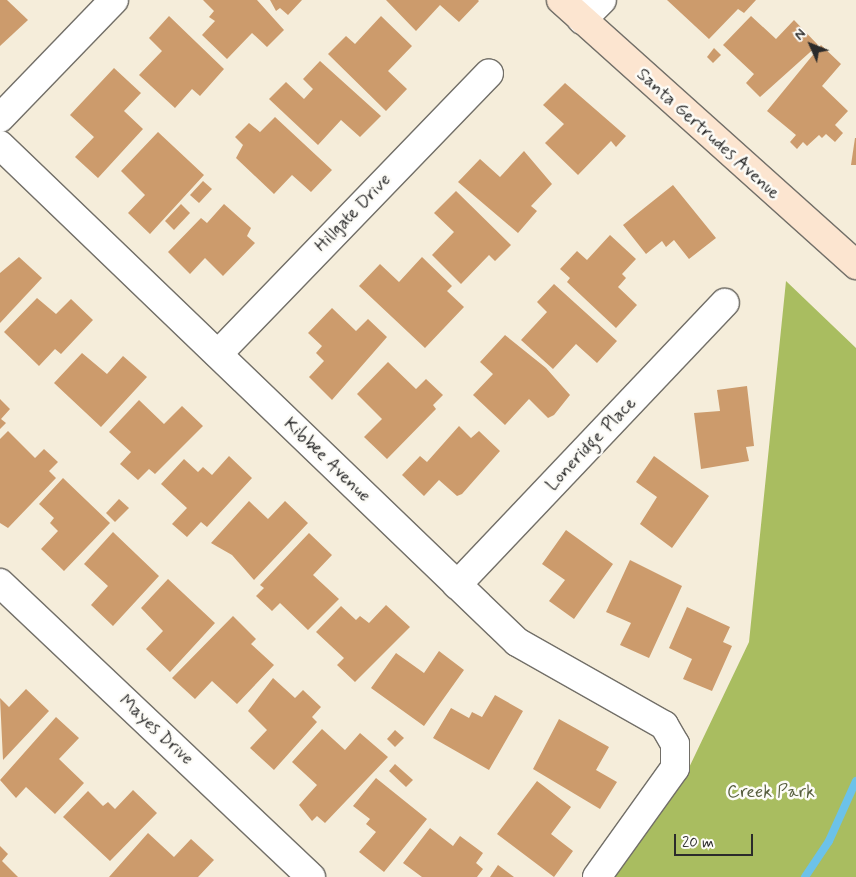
<!DOCTYPE html>
<html>
<head>
<meta charset="utf-8">
<style>
  body { margin:0 }
  #map { position:relative; width:856px; height:877px; overflow:hidden; background:#f5edda; font-family:Mynerve,sans-serif }
  div>[style] { position:absolute }
  .green>* { inset:0; background:#a9bd60 }
  .stream>* { height:8px; margin:-4px; padding:0 4px; transform-origin:4px; border-radius:4px; background:#6cc2e9 }
  .building>* { inset:0; background:#cc9b6c }
  .roads { filter:drop-shadow(1px 0 #726f68) drop-shadow(-1px 0 #726f68) drop-shadow(0 1px #726f68) drop-shadow(0 -1px #726f68) }
  .minor>* { height:28px; margin:-14px; padding:0 14px; transform-origin:14px; border-radius:14px; background:#fff }
  .secondary>* { height:28px; margin:-14px; padding:0 14px; transform-origin:14px; border-radius:14px; background:#fce5d0 }
  span { translate:-50% -50%; white-space:nowrap; text-align:center; line-height:1.15; -webkit-text-stroke:5px #fdfcf7; paint-order:stroke }
  .street-label { font-size:18px; color:#2b2b2b }
  .park-label { font-size:18px; color:#575e3e }
  .north { position:absolute; left:786px; top:20px; width:50px; height:50px; -webkit-text-stroke:4px #fdfcf7; paint-order:stroke; rotate:314deg; font-size:14px; font-weight:700; line-height:20px; text-align:center; color:#2b2b2b }
  .north::after { content:''; display:block; margin:auto; width:18px; height:22px; background:#2b2b2b; clip-path:polygon(50% 0,100% 100%,50% 72%,0 100%) }
  .scale { position:absolute; left:674px; top:834px; width:79px; height:22px; box-sizing:border-box; border:2px solid #2b2b2b; border-top:0; padding-left:6px; font-size:15px; line-height:18px; white-space:nowrap; color:#2b2b2b; -webkit-text-stroke:4px #fdfcf7; paint-order:stroke }
</style>
</head>
<body>
<div id="map">
  <div class="green">
    <div style="clip-path:polygon(786px 281px,856px 348px,856px 877px,610px 877px,685px 776px,749px 642px)"></div>
  </div>
  <div class="stream">
    <div style="left:805px;top:877px;width:43px;rotate:-56.3deg"></div>
    <div style="left:829px;top:841px;width:66px;rotate:-65.8deg"></div>
  </div>
  <div class="building">
    <div style="clip-path:polygon(0 0,7px 0,28px 20px,0 46px)"></div>
    <div style="clip-path:polygon(203px 0,257px 0,284px 30px,267px 47px,252px 33px,227px 59px,202px 35px,215px 21px,209px 17px,214px 11px)"></div>
    <div style="clip-path:polygon(270px 0,302px 0,288px 15px,280px 8px,276px 11px)"></div>
    <div style="clip-path:polygon(386px 0,478px 0,479px 1px,459px 22px,440px 5px,416px 31px)"></div>
    <div style="clip-path:polygon(667px 0,756px 0,744px 13px,738px 9px,709px 39px)"></div>
    <div style="clip-path:polygon(169px 16px,224px 69px,200px 96px,192px 89px,175px 108px,139px 75px,162px 51px,149px 38px)"></div>
    <div style="clip-path:polygon(381px 16px,412px 46px,388px 71px,407px 89px,386px 111px,328px 54px,346px 36px,355px 44px)"></div>
    <div style="clip-path:polygon(751px 16px,776px 39px,794px 20px,818px 45px,760px 97px,746px 83px,754px 74px,723px 45px)"></div>
    <div style="clip-path:polygon(821px 45px,841px 64px,822px 86px,848px 111px,835px 125px,843px 133px,835px 142px,826px 134px,822px 138px,819px 135px,807px 146px,803px 142px,797px 149px,790px 142px,796px 135px,767px 111px)"></div>
    <div style="clip-path:polygon(714px 48px,721px 55px,713px 63px,707px 57px)"></div>
    <div style="clip-path:polygon(320px 61px,381px 116px,360px 137px,341px 120px,318px 145px,269px 99px,286px 82px,304px 99px,313px 89px,303px 79px)"></div>
    <div style="clip-path:polygon(114px 68px,141px 93px,124px 111px,143px 129px,98px 178px,75px 157px,94px 137px,70px 115px)"></div>
    <div style="clip-path:polygon(565px 83px,626px 136px,616px 147px,611px 141px,578px 175px,545px 143px,564px 124px,543px 105px)"></div>
    <div style="clip-path:polygon(275px 117px,332px 170px,311px 192px,292px 175px,274px 194px,236px 158px,243px 145px,235px 137px,249px 123px,260px 132px)"></div>
    <div style="clip-path:polygon(158px 132px,204px 175px,150px 234px,128px 213px,145px 195px,121px 171px)"></div>
    <div style="clip-path:polygon(855px 138px,856px 138px,856px 165px,851px 165px)"></div>
    <div style="clip-path:polygon(524px 151px,552px 184px,531px 206px,537px 211px,518px 233px,458px 182px,480px 159px,500px 177px)"></div>
    <div style="clip-path:polygon(203px 181px,212px 189px,199px 203px,190px 195px)"></div>
    <div style="clip-path:polygon(673px 185px,716px 238px,689px 259px,674px 240px,666px 247px,662px 241px,646px 254px,623px 225px)"></div>
    <div style="clip-path:polygon(456px 191px,511px 245px,495px 261px,489px 255px,461px 284px,432px 255px,454px 232px,434px 213px)"></div>
    <div style="clip-path:polygon(181px 204px,190px 213px,174px 230px,165px 221px)"></div>
    <div style="clip-path:polygon(224px 204px,251px 228px,247px 236px,255px 243px,223px 276px,205px 258px,190px 274px,168px 252px,201px 218px,207px 223px)"></div>
    <div style="clip-path:polygon(610px 235px,636px 259px,622px 274px,626px 278px,618px 287px,637px 305px,616px 328px,567px 282px,570px 278px,560px 269px,577px 251px,587px 260px)"></div>
    <div style="clip-path:polygon(19px 257px,42px 278px,0 323px,0 273px)"></div>
    <div style="clip-path:polygon(422px 257px,452px 286px,447px 291px,464px 307px,425px 348px,359px 286px,380px 264px,399px 282px)"></div>
    <div style="clip-path:polygon(554px 284px,617px 341px,597px 363px,576px 344px,553px 369px,521px 340px,547px 312px,537px 302px)"></div>
    <div style="clip-path:polygon(37px 298px,56px 314px,71px 299px,93px 320px,61px 354px,55px 349px,39px 366px,4px 332px)"></div>
    <div style="clip-path:polygon(332px 308px,356px 331px,368px 319px,387px 337px,332px 400px,309px 377px,324px 361px,316px 353px,322px 346px,308px 333px)"></div>
    <div style="clip-path:polygon(505px 335px,546px 368px,570px 395px,554px 415px,548px 418px,529px 399px,505px 425px,473px 395px,493px 374px,480px 362px)"></div>
    <div style="clip-path:polygon(82px 353px,107px 374px,123px 356px,147px 377px,101px 427px,54px 383px)"></div>
    <div style="clip-path:polygon(388px 362px,416px 389px,426px 379px,443px 395px,433px 405px,436px 409px,387px 459px,364px 437px,382px 419px,357px 394px)"></div>
    <div style="clip-path:polygon(747px 386px,754px 446px,746px 447px,749px 461px,701px 469px,694px 413px,720px 411px,717px 390px)"></div>
    <div style="clip-path:polygon(0 399px,10px 409px,1px 419px,6px 423px,0 429px)"></div>
    <div style="clip-path:polygon(139px 400px,164px 424px,182px 406px,203px 426px,155px 474px,149px 469px,138px 480px,120px 464px,131px 452px,109px 432px)"></div>
    <div style="clip-path:polygon(459px 426px,471px 438px,479px 431px,500px 451px,462px 494px,457px 496px,439px 480px,424px 496px,402px 475px,420px 456px,427px 462px)"></div>
    <div style="clip-path:polygon(8px 431px,35px 458px,44px 449px,58px 462px,49px 471px,56px 478px,8px 528px,0 523px,0 439px)"></div>
    <div style="clip-path:polygon(229px 456px,252px 478px,207px 527px,201px 522px,187px 537px,172px 524px,187px 508px,161px 484px,184px 459px,198px 472px,203px 467px,212px 475px)"></div>
    <div style="clip-path:polygon(654px 456px,709px 496px,672px 548px,640px 524px,657px 497px,636px 482px)"></div>
    <div style="clip-path:polygon(63px 478px,110px 523px,64px 571px,41px 549px,58px 531px,50px 523px,54px 518px,39px 504px)"></div>
    <div style="clip-path:polygon(119px 499px,129px 508px,115px 522px,106px 513px)"></div>
    <div style="clip-path:polygon(249px 501px,268px 519px,285px 501px,308px 523px,254px 580px,232px 555px,211px 543px)"></div>
    <div style="clip-path:polygon(566px 530px,613px 564px,574px 619px,549px 601px,565px 580px,542px 564px)"></div>
    <div style="clip-path:polygon(113px 532px,159px 576px,113px 626px,91px 605px,108px 586px,84px 564px)"></div>
    <div style="clip-path:polygon(309px 533px,332px 555px,313px 575px,339px 599px,308px 630px,280px 603px,272px 611px,256px 596px,264px 588px,260px 585px)"></div>
    <div style="clip-path:polygon(630px 560px,682px 586px,649px 658px,620px 645px,631px 623px,606px 612px)"></div>
    <div style="clip-path:polygon(168px 579px,215px 623px,170px 672px,146px 649px,163px 631px,141px 608px)"></div>
    <div style="clip-path:polygon(386px 605px,410px 627px,355px 682px,337px 665px,344px 658px,316px 632px,341px 606px,356px 620px,360px 616px,369px 623px)"></div>
    <div style="clip-path:polygon(687px 607px,730px 627px,723px 642px,732px 646px,712px 691px,683px 679px,692px 659px,669px 648px)"></div>
    <div style="clip-path:polygon(233px 616px,256px 639px,251px 644px,274px 665px,237px 704px,212px 681px,195px 699px,172px 678px)"></div>
    <div style="clip-path:polygon(439px 651px,464px 670px,424px 726px,371px 688px,396px 653px,424px 673px)"></div>
    <div style="clip-path:polygon(273px 678px,295px 698px,303px 690px,321px 707px,312px 717px,317px 722px,274px 770px,250px 748px,267px 730px,248px 711px)"></div>
    <div style="clip-path:polygon(26px 689px,49px 711px,3px 760px,0 698px,9px 707px)"></div>
    <div style="clip-path:polygon(495px 695px,523px 711px,489px 770px,433px 738px,451px 708px,469px 718px,472px 712px,482px 717px)"></div>
    <div style="clip-path:polygon(56px 717px,79px 738px,59px 759px,84px 783px,55px 814px,26px 787px,16px 798px,0 780px)"></div>
    <div style="clip-path:polygon(559px 719px,609px 747px,596px 770px,617px 782px,600px 809px,533px 769px)"></div>
    <div style="clip-path:polygon(322px 729px,345px 750px,360px 733px,388px 757px,325px 823px,317px 816px,312px 821px,299px 805px,317px 785px,292px 762px)"></div>
    <div style="clip-path:polygon(395px 730px,404px 738px,395px 747px,387px 739px)"></div>
    <div style="clip-path:polygon(395px 764px,413px 780px,406px 787px,389px 771px)"></div>
    <div style="clip-path:polygon(376px 778px,427px 819px,384px 872px,359px 852px,376px 832px,366px 824px,370px 819px,353px 806px)"></div>
    <div style="clip-path:polygon(537px 781px,571px 807px,551px 834px,573px 851px,554px 877px,497px 834px)"></div>
    <div style="clip-path:polygon(133px 790px,157px 813px,110px 861px,63px 817px,88px 791px,103px 806px,108px 802px,115px 809px)"></div>
    <div style="clip-path:polygon(430px 828px,453px 846px,460px 836px,483px 853px,476px 863px,483px 869px,477px 877px,422px 877px,403px 863px)"></div>
    <div style="clip-path:polygon(148px 833px,174px 857px,191px 839px,214px 860px,198px 877px,109px 877px)"></div>
    <div style="clip-path:polygon(0 846px,8px 854px,2px 861px,18px 877px,0 877px)"></div>
    <div style="clip-path:polygon(498px 865px,514px 877px,490px 877px)"></div>
  </div>
  <div class="roads">
    <div class="minor">
      <div style="left:582px;top:20px;width:28px;rotate:-45deg"></div>
      <div style="left:0;top:118px;width:164px;rotate:-46deg"></div>
      <div style="left:0;top:145px;width:717px;rotate:43.87deg"></div>
      <div style="left:517px;top:642px;width:169px;rotate:29.5deg"></div>
      <div style="left:664px;top:725px;width:22px;rotate:60deg"></div>
      <div style="left:675px;top:744px;width:24px;rotate:90deg"></div>
      <div style="left:675px;top:768px;width:134px;rotate:125.6deg"></div>
      <div style="left:218px;top:354px;width:390px;rotate:-46deg"></div>
      <div style="left:0;top:583px;width:428px;rotate:43.4deg"></div>
      <div style="left:457px;top:585px;width:389px;rotate:-46.5deg"></div>
    </div>
    <div class="secondary">
      <div style="left:561px;top:0;width:397px;rotate:41.9deg"></div>
    </div>
  </div>
  <div class="street-label">
    <span style="left:708px;top:134px;rotate:42deg">Santa Gertrudes Avenue</span>
    <span style="left:353px;top:213px;rotate:-46deg">Hillgate Drive</span>
    <span style="left:591px;top:444px;rotate:-46deg">Loneridge Place</span>
    <span style="left:327px;top:460px;rotate:44deg">Kibbee Avenue</span>
    <span style="left:156px;top:730px;rotate:43deg">Mayes Drive</span>
  </div>
  <div class="park-label">
    <span style="left:771px;top:792px">Creek Park</span>
  </div>
  <div class="north">N</div>
  <div class="scale">20 m</div>
</div>
</body>
</html>
